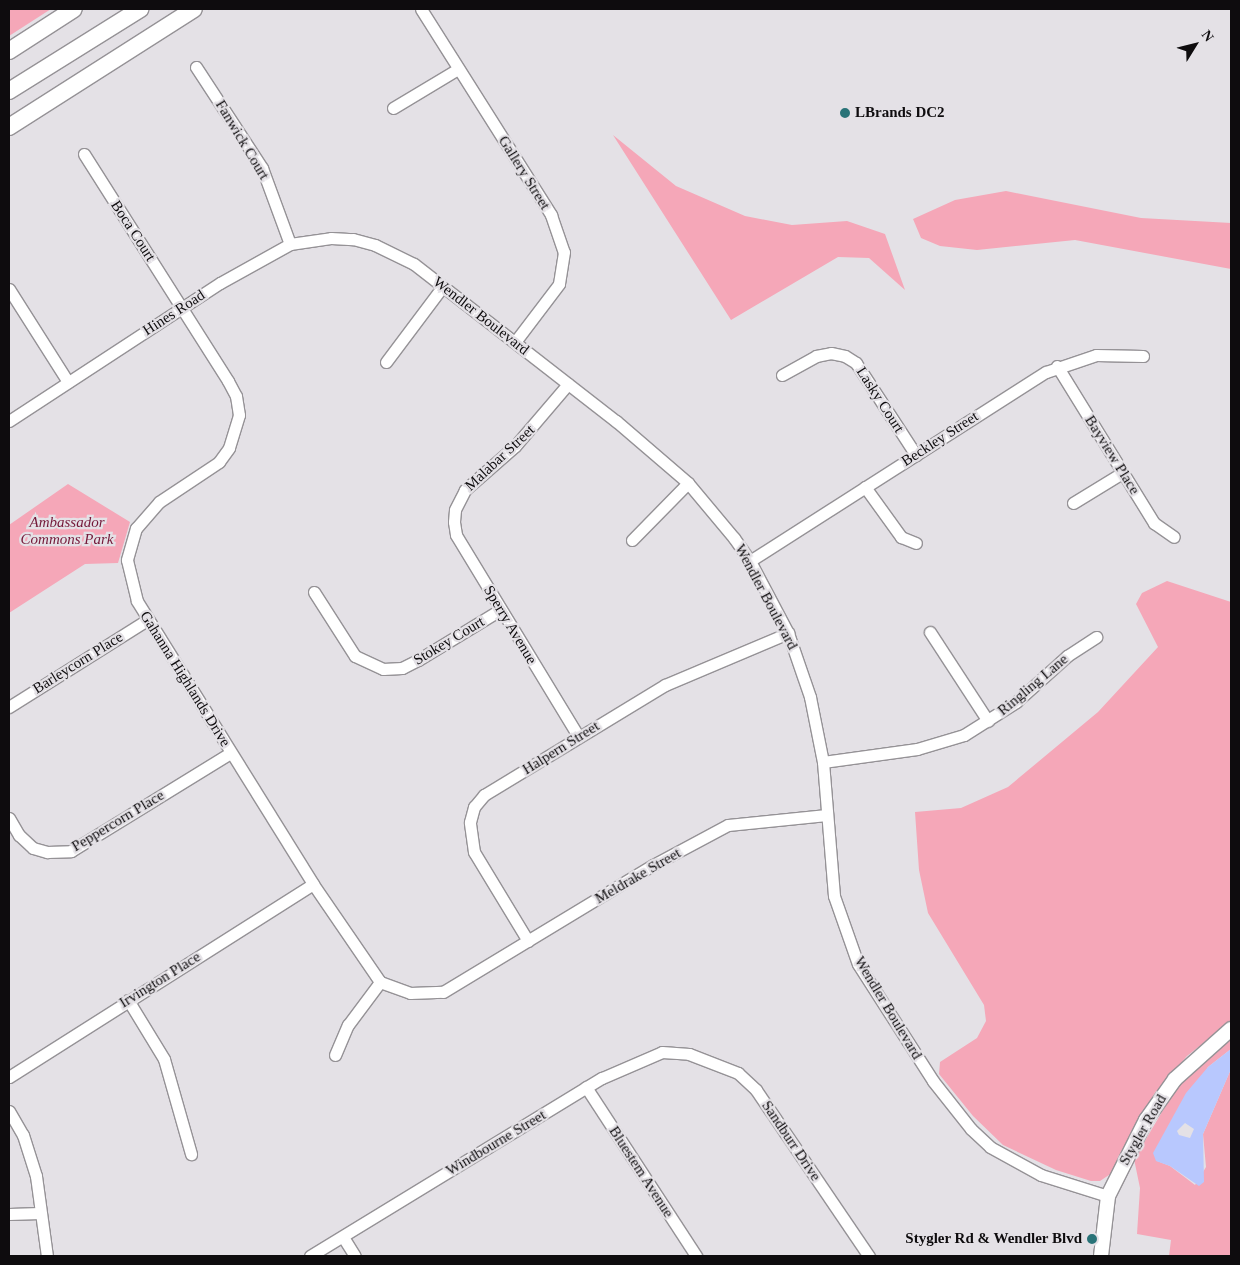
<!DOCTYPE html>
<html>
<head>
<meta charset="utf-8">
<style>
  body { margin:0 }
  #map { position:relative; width:1240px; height:1265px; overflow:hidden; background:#e4e1e6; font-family:"Times New Roman",serif }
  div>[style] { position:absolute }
  .green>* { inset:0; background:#f5a7b8 }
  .water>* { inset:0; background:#b8c8fe }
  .roads { filter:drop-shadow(1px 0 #959296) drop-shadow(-1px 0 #959296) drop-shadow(0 1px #959296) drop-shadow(0 -1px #959296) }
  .minor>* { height:11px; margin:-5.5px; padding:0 5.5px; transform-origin:5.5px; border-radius:5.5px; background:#fff }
  .major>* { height:14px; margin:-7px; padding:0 7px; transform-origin:7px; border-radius:7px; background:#fff }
  .highway>* { height:16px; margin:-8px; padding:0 8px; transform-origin:8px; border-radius:8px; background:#fff }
  .dots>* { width:14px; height:14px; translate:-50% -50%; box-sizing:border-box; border:2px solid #e4e1e6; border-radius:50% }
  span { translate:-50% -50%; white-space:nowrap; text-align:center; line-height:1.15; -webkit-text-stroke:4.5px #e4e1e6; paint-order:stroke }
  .poi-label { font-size:15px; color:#0e0c0e; font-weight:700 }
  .left { translate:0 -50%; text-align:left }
  .right { translate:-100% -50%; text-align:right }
  .street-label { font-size:15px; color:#0e0c0e }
  .park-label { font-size:15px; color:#741939; font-style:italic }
  .frame { position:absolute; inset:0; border:10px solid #0e0c0e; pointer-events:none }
  .north { position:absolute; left:1170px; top:20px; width:50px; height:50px; -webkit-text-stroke:4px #e4e1e6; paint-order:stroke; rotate:54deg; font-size:14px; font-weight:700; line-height:20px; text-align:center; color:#0e0c0e }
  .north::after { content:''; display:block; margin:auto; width:18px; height:22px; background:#0e0c0e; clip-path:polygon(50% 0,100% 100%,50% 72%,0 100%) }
</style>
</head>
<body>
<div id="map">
  <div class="green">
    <div style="clip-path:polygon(9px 9px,51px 9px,9px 36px)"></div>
    <div style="clip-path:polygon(613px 135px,676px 186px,745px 216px,792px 225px,847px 221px,885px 234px,905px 290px,869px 258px,838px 257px,731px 320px)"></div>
    <div style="clip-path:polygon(1006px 191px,1141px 218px,1231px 223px,1231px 269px,1075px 240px,977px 250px,940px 246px,921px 238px,913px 219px,955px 200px)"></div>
    <div style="clip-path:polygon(68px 484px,130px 522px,118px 563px,85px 564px,9px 613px,9px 525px)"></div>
    <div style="clip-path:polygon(1167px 581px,1231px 602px,1231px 1021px,1187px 1056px,1168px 1078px,1112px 1173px,1100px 1181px,1091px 1181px,1056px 1170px,1003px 1145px,973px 1116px,939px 1074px,940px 1062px,977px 1038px,986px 1021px,984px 1005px,928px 913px,919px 870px,915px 812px,961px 808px,1008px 787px,1098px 712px,1158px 647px,1136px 604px,1142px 593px)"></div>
    <div style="clip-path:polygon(1231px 1039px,1231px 1049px,1208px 1067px,1157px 1161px,1170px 1166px,1195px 1185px,1206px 1167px,1203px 1134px,1231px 1069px,1231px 1256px,1169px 1256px,1171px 1240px,1137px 1234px,1140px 1188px,1134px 1159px,1179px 1083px)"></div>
  </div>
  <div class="water">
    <div style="clip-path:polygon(evenodd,1231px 1049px,1231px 1069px,1203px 1134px,1204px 1182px,1199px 1186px,1170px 1166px,1156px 1161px,1153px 1153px,1186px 1093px,1208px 1067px,1231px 1049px,1185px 1123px,1194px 1129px,1190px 1138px,1179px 1135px,1177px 1131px,1185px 1123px)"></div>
  </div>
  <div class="roads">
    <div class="minor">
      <div style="left:421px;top:9px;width:244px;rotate:57.7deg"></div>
      <div style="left:551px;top:215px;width:39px;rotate:71deg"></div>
      <div style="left:564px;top:252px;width:32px;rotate:99deg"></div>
      <div style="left:559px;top:284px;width:73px;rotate:127.2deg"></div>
      <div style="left:196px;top:67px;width:121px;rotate:56.8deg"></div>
      <div style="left:262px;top:168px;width:81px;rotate:69.8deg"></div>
      <div style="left:393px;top:108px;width:76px;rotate:-31deg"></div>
      <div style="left:84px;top:154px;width:269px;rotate:57.6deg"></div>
      <div style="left:228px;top:381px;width:17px;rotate:62deg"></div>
      <div style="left:236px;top:396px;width:19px;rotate:81deg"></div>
      <div style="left:239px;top:415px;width:34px;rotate:107deg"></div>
      <div style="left:229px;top:448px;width:17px;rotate:126deg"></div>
      <div style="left:219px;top:462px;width:72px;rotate:146.3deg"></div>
      <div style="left:159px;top:502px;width:35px;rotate:131deg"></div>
      <div style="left:136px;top:528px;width:33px;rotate:106deg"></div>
      <div style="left:127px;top:560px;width:42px;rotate:76.3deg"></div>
      <div style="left:137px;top:601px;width:333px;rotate:58.1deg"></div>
      <div style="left:313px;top:884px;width:119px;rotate:55.6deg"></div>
      <div style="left:380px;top:982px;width:32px;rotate:20deg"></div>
      <div style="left:410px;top:993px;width:33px;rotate:-2deg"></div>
      <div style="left:443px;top:992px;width:245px;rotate:-31.2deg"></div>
      <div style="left:653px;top:865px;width:85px;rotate:-28.1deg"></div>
      <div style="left:728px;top:825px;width:99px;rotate:-5.8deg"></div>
      <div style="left:9px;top:289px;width:110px;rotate:57.6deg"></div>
      <div style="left:386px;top:362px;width:95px;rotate:-53.1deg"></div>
      <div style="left:1057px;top:366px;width:185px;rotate:58.3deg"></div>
      <div style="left:1154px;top:523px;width:24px;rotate:35deg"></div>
      <div style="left:782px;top:375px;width:39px;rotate:-29deg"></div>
      <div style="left:816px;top:356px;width:15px;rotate:-11deg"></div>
      <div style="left:831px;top:353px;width:14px;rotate:12deg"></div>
      <div style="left:845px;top:356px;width:13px;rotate:32deg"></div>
      <div style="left:856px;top:363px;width:110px;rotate:56.9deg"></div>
      <div style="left:568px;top:384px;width:82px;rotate:130.5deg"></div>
      <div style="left:515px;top:446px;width:67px;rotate:138.7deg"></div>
      <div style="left:465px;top:490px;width:22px;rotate:117deg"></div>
      <div style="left:455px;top:510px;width:12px;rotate:95deg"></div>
      <div style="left:454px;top:522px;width:13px;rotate:81deg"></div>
      <div style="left:456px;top:535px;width:235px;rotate:58.7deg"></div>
      <div style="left:9px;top:421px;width:252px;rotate:-33.2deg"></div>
      <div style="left:220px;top:283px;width:80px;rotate:-29.1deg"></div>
      <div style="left:290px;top:244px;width:41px;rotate:-8.3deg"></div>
      <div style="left:331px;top:238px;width:22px;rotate:3deg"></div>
      <div style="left:353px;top:239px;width:23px;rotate:15deg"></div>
      <div style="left:375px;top:245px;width:43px;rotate:26deg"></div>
      <div style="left:414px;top:264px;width:256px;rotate:37.9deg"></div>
      <div style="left:616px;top:421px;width:95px;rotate:40.7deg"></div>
      <div style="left:688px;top:483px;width:72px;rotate:50.1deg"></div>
      <div style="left:734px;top:538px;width:28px;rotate:55deg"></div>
      <div style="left:750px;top:561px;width:81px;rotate:62.2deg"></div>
      <div style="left:788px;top:633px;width:68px;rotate:71deg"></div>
      <div style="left:810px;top:697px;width:66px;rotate:78.7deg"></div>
      <div style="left:823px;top:762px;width:134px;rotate:85.3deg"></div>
      <div style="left:834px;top:896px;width:72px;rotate:70.6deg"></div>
      <div style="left:858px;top:964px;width:139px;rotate:57.3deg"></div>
      <div style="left:933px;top:1081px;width:61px;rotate:51.6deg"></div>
      <div style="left:971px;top:1129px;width:26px;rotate:43deg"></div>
      <div style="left:990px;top:1147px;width:58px;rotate:28.8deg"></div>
      <div style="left:1041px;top:1175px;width:70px;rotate:17.4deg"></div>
      <div style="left:865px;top:487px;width:62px;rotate:54.2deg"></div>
      <div style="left:901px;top:537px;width:16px;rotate:22deg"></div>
      <div style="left:1073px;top:503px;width:57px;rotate:-31.5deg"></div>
      <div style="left:632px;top:540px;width:80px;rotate:-45.5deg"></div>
      <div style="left:750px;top:561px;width:351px;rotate:-32.6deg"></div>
      <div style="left:1046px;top:372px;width:53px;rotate:-18.8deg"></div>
      <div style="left:1096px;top:355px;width:47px;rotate:1.2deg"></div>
      <div style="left:314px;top:592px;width:76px;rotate:57.4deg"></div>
      <div style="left:355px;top:656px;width:31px;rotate:25deg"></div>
      <div style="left:383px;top:669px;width:19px;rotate:-3deg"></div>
      <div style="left:402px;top:668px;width:18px;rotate:-27deg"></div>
      <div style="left:418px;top:660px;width:96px;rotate:-31.4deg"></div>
      <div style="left:930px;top:632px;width:106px;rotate:56.9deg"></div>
      <div style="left:9px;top:707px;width:163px;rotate:-32.2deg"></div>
      <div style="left:823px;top:762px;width:95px;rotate:-7.9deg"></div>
      <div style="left:917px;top:749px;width:49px;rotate:-16.6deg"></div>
      <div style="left:964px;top:735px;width:62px;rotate:-32.4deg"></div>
      <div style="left:1016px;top:702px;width:69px;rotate:-42deg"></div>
      <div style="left:1067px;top:656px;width:35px;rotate:-33deg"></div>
      <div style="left:9px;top:818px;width:20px;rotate:60deg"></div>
      <div style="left:19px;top:835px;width:19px;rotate:43deg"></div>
      <div style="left:33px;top:848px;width:15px;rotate:16deg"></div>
      <div style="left:47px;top:852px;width:24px;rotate:-2deg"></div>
      <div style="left:71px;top:851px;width:187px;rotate:-31.6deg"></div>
      <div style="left:528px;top:941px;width:104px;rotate:-121.2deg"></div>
      <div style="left:474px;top:852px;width:30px;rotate:-98deg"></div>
      <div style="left:470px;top:822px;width:16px;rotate:-75deg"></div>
      <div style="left:474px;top:807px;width:16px;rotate:-50deg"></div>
      <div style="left:484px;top:795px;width:212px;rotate:-31.3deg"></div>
      <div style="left:665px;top:685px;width:134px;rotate:-22.9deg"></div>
      <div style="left:128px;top:1000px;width:69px;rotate:58.6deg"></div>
      <div style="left:164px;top:1059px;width:99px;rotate:74.1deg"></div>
      <div style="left:335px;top:1055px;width:33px;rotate:-67deg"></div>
      <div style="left:348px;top:1025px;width:54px;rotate:-53.3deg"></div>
      <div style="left:9px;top:1077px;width:360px;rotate:-32.4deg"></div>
      <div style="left:586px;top:1087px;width:202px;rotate:56.9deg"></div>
      <div style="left:9px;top:1111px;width:28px;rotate:60deg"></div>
      <div style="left:23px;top:1135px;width:43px;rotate:72.4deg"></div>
      <div style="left:36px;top:1176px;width:81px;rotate:82.2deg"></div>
      <div style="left:9px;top:1214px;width:31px;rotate:-2deg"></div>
      <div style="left:343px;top:1237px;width:22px;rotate:58deg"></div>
      <div style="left:310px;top:1256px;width:342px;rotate:-31.4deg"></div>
      <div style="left:602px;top:1078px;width:65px;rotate:-23.4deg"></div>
      <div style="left:662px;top:1052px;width:27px;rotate:4deg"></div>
      <div style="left:689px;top:1054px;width:53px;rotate:21.2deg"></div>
      <div style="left:738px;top:1073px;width:25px;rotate:43deg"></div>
      <div style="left:756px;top:1090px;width:201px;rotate:55.8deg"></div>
    </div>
    <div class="major">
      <div style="left:1101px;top:1256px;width:60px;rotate:-83.3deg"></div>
      <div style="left:1108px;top:1196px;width:85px;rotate:-63.4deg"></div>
      <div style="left:1146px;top:1120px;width:50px;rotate:-54.7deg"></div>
      <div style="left:1175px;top:1079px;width:75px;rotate:-41.8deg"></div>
    </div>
    <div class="highway">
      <div style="left:9px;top:51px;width:77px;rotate:-32.9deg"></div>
      <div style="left:9px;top:91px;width:155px;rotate:-32deg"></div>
      <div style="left:9px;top:127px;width:219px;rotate:-32.5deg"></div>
    </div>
  </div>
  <div class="dots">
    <div style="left:845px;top:113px;background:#297378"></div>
    <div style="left:1092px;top:1239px;background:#297378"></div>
  </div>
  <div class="poi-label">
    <span class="left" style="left:855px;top:113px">LBrands DC2</span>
    <span class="right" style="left:1082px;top:1239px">Stygler Rd &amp; Wendler Blvd</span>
  </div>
  <div class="street-label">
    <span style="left:242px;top:140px;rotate:59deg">Fanwick Court</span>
    <span style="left:524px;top:173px;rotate:58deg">Gallery Street</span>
    <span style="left:133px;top:231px;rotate:57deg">Boca Court</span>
    <span style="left:174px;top:313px;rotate:-33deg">Hines Road</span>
    <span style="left:481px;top:316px;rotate:38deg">Wendler Boulevard</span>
    <span style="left:880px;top:400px;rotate:57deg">Lasky Court</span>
    <span style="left:940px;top:439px;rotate:-33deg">Beckley Street</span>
    <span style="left:1112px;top:455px;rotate:58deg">Bayview Place</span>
    <span style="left:500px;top:458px;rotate:-43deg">Malabar Street</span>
    <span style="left:766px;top:597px;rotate:62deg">Wendler Boulevard</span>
    <span style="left:510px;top:625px;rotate:59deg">Sperry Avenue</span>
    <span style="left:449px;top:641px;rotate:-31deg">Stokey Court</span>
    <span style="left:78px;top:663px;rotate:-32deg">Barleycorn Place</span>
    <span style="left:185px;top:679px;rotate:58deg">Gahanna Highlands Drive</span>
    <span style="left:1033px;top:685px;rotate:-40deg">Ringling Lane</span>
    <span style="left:561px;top:748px;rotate:-32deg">Halpern Street</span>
    <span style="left:118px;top:821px;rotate:-31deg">Peppercorn Place</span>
    <span style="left:638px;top:876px;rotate:-30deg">Meldrake Street</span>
    <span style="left:160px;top:980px;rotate:-32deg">Irvington Place</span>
    <span style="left:888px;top:1008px;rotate:59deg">Wendler Boulevard</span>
    <span style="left:1143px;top:1130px;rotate:-60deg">Stygler Road</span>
    <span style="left:791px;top:1141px;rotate:56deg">Sandburr Drive</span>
    <span style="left:496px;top:1143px;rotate:-31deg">Windbourne Street</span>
    <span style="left:641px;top:1172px;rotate:57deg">Bluestem Avenue</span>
  </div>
  <div class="park-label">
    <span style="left:67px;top:531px">Ambassador<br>Commons Park</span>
  </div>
  <div class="frame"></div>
  <div class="north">N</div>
</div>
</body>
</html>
